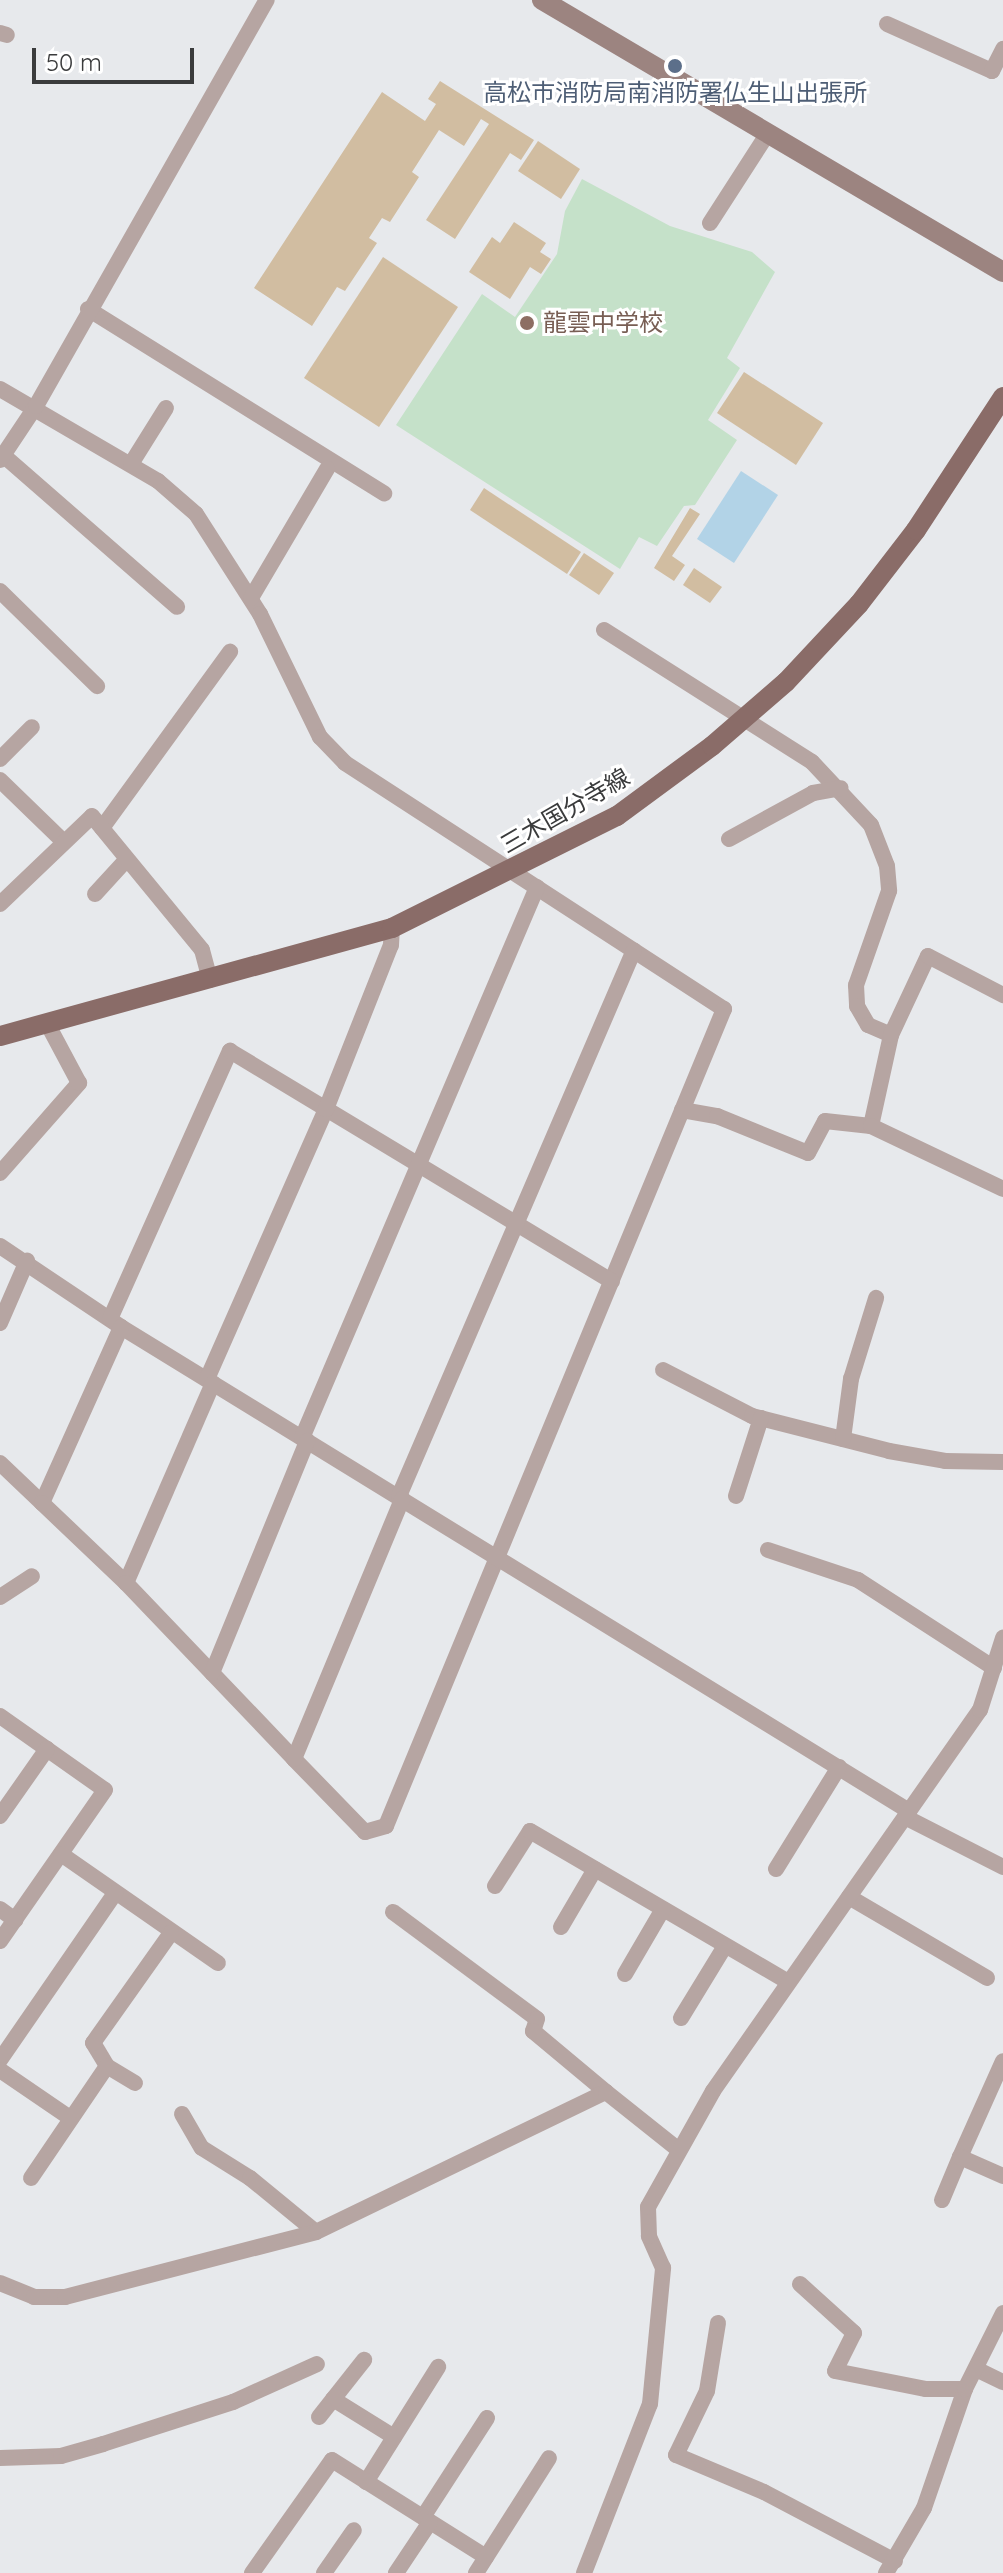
<!DOCTYPE html>
<html>
<head>
<meta charset="utf-8">
<style>
  body { margin:0 }
  #map { position:relative; width:1003px; height:2573px; overflow:hidden; background:#e7e9ec; font-family:Quicksand,"Noto Sans JP",sans-serif }
  div>[style] { position:absolute }
  .green>* { inset:0; background:#c5e1c9 }
  .water>* { inset:0; background:#b2d3e7 }
  .building>* { inset:0; background:#d1bda1 }
  .street>* { height:16px; margin:-8px; padding:0 8px; transform-origin:8px; border-radius:8px; background:#b6a5a2 }
  .secondary>* { height:20px; margin:-10px; padding:0 10px; transform-origin:10px; border-radius:10px; background:#9c8480 }
  .primary>* { height:20px; margin:-10px; padding:0 10px; transform-origin:10px; border-radius:10px; background:#8a6c68 }
  .dots>* { width:22px; height:22px; translate:-50% -50%; box-sizing:border-box; border:4px solid #fff; border-radius:50% }
  span { translate:-50% -50%; white-space:nowrap; text-align:center; line-height:1.15; -webkit-text-stroke:6px #fff; paint-order:stroke }
  .service-label { font-size:24px; color:#4e5e75 }
  .education-label { font-size:24px; color:#785e54 }
  .left { translate:0 -50%; text-align:left }
  .street-label { font-size:24px; color:#3a3b3c }
  .scale { position:absolute; left:32px; top:48px; width:162px; height:36px; box-sizing:border-box; border:4px solid #3a3b3c; border-top:0; padding-left:10px; font-size:24px; line-height:28px; white-space:nowrap; color:#3a3b3c; -webkit-text-stroke:6px #fff; paint-order:stroke }
</style>
</head>
<body>
<div id="map">
  <div class="green">
    <div style="clip-path:polygon(582px 179px,670px 226px,752px 252px,775px 272px,727px 358px,740px 368px,708px 420px,737px 440px,695px 505px,684px 506px,657px 546px,639px 537px,620px 569px,396px 425px,482px 294px,515px 317px,557px 254px,565px 211px)"></div>
  </div>
  <div class="water">
    <div style="clip-path:polygon(741px 471px,778px 495px,734px 563px,697px 539px)"></div>
  </div>
  <div class="building">
    <div style="clip-path:polygon(440px 81px,534px 140px,521px 160px,510px 153px,455px 239px,426px 220px,489px 124px,481px 119px,464px 146px,439px 130px,412px 172px,419px 177px,390px 222px,382px 218px,369px 238px,377px 243px,345px 291px,337px 287px,312px 326px,254px 288px,382px 92px,425px 121px,436px 104px,428px 99px)"></div>
    <div style="clip-path:polygon(538px 141px,580px 169px,561px 199px,518px 171px)"></div>
    <div style="clip-path:polygon(514px 222px,546px 243px,540px 252px,551px 259px,541px 274px,530px 267px,510px 299px,469px 272px,492px 237px,500px 243px)"></div>
    <div style="clip-path:polygon(383px 257px,458px 307px,379px 427px,304px 378px)"></div>
    <div style="clip-path:polygon(744px 372px,823px 423px,796px 465px,717px 413px)"></div>
    <div style="clip-path:polygon(484px 488px,581px 552px,567px 574px,470px 510px)"></div>
    <div style="clip-path:polygon(690px 508px,700px 514px,672px 556px,685px 565px,674px 581px,654px 568px)"></div>
    <div style="clip-path:polygon(584px 553px,614px 573px,599px 595px,569px 575px)"></div>
    <div style="clip-path:polygon(694px 568px,722px 587px,710px 603px,683px 585px)"></div>
  </div>
  <div class="street">
    <div style="left:887px;top:24px;width:115px;rotate:24.1deg"></div>
    <div style="left:992px;top:71px;width:25px;rotate:-63deg"></div>
    <div style="left:0;top:33px;width:7px;rotate:16deg"></div>
    <div style="left:710px;top:223px;width:107px;rotate:-57.2deg"></div>
    <div style="left:88px;top:309px;width:349px;rotate:31.9deg"></div>
    <div style="left:0;top:389px;width:183px;rotate:30.2deg"></div>
    <div style="left:158px;top:481px;width:50px;rotate:41deg"></div>
    <div style="left:196px;top:514px;width:119px;rotate:57.4deg"></div>
    <div style="left:260px;top:614px;width:137px;rotate:64deg"></div>
    <div style="left:320px;top:737px;width:36px;rotate:46deg"></div>
    <div style="left:345px;top:763px;width:452px;rotate:33deg"></div>
    <div style="left:724px;top:1009px;width:884px;rotate:112.48deg"></div>
    <div style="left:386px;top:1826px;width:22px;rotate:164deg"></div>
    <div style="left:365px;top:1832px;width:102px;rotate:-134.2deg"></div>
    <div style="left:3px;top:455px;width:231px;rotate:41.1deg"></div>
    <div style="left:0;top:460px;width:65px;rotate:-56.3deg"></div>
    <div style="left:36px;top:406px;width:467px;rotate:-60.4deg"></div>
    <div style="left:131px;top:464px;width:66px;rotate:-58deg"></div>
    <div style="left:0;top:591px;width:136px;rotate:44.4deg"></div>
    <div style="left:251px;top:598px;width:150px;rotate:-59.5deg"></div>
    <div style="left:604px;top:630px;width:246px;rotate:32.4deg"></div>
    <div style="left:812px;top:762px;width:86px;rotate:46.9deg"></div>
    <div style="left:871px;top:825px;width:44px;rotate:68.7deg"></div>
    <div style="left:887px;top:866px;width:25px;rotate:85deg"></div>
    <div style="left:889px;top:891px;width:100px;rotate:109.3deg"></div>
    <div style="left:856px;top:985px;width:21px;rotate:87deg"></div>
    <div style="left:857px;top:1006px;width:22px;rotate:60deg"></div>
    <div style="left:868px;top:1025px;width:25px;rotate:23deg"></div>
    <div style="left:0;top:759px;width:45px;rotate:-45deg"></div>
    <div style="left:0;top:780px;width:89px;rotate:44.1deg"></div>
    <div style="left:102px;top:828px;width:218px;rotate:-54deg"></div>
    <div style="left:729px;top:839px;width:96px;rotate:-28.7deg"></div>
    <div style="left:813px;top:793px;width:28px;rotate:-10deg"></div>
    <div style="left:95px;top:894px;width:47px;rotate:-47.6deg"></div>
    <div style="left:0;top:904px;width:127px;rotate:-43.7deg"></div>
    <div style="left:92px;top:816px;width:173px;rotate:50.6deg"></div>
    <div style="left:202px;top:950px;width:31px;rotate:75deg"></div>
    <div style="left:682px;top:1110px;width:36px;rotate:10deg"></div>
    <div style="left:717px;top:1116px;width:98px;rotate:22.1deg"></div>
    <div style="left:808px;top:1153px;width:36px;rotate:-62deg"></div>
    <div style="left:825px;top:1121px;width:46px;rotate:6.2deg"></div>
    <div style="left:871px;top:1126px;width:93px;rotate:-77.6deg"></div>
    <div style="left:891px;top:1035px;width:87px;rotate:-64.9deg"></div>
    <div style="left:928px;top:956px;width:85px;rotate:27.5deg"></div>
    <div style="left:871px;top:1126px;width:146px;rotate:25.5deg"></div>
    <div style="left:0;top:1173px;width:120px;rotate:-48.7deg"></div>
    <div style="left:79px;top:1083px;width:68px;rotate:-118.1deg"></div>
    <div style="left:0;top:1246px;width:146px;rotate:33.8deg"></div>
    <div style="left:121px;top:1327px;width:925px;rotate:31.56deg"></div>
    <div style="left:110px;top:1319px;width:294px;rotate:-65.9deg"></div>
    <div style="left:230px;top:1051px;width:446px;rotate:31.1deg"></div>
    <div style="left:0;top:1323px;width:68px;rotate:-66.5deg"></div>
    <div style="left:663px;top:1370px;width:100px;rotate:27.3deg"></div>
    <div style="left:752px;top:1416px;width:141px;rotate:14.3deg"></div>
    <div style="left:889px;top:1451px;width:57px;rotate:10.1deg"></div>
    <div style="left:945px;top:1461px;width:58px;rotate:1deg"></div>
    <div style="left:207px;top:1379px;width:295px;rotate:-66.2deg"></div>
    <div style="left:326px;top:1109px;width:176px;rotate:-68.4deg"></div>
    <div style="left:391px;top:945px;width:17px;rotate:-87deg"></div>
    <div style="left:302px;top:1438px;width:599px;rotate:-66.9deg"></div>
    <div style="left:843px;top:1439px;width:61px;rotate:-82.4deg"></div>
    <div style="left:851px;top:1379px;width:85px;rotate:-72.8deg"></div>
    <div style="left:0;top:1463px;width:58px;rotate:43.6deg"></div>
    <div style="left:42px;top:1503px;width:193px;rotate:-65.8deg"></div>
    <div style="left:399px;top:1496px;width:594px;rotate:-66.71deg"></div>
    <div style="left:736px;top:1496px;width:82px;rotate:-72.2deg"></div>
    <div style="left:42px;top:1503px;width:116px;rotate:43.6deg"></div>
    <div style="left:126px;top:1583px;width:218px;rotate:-66.5deg"></div>
    <div style="left:768px;top:1550px;width:95px;rotate:18.4deg"></div>
    <div style="left:858px;top:1580px;width:162px;rotate:32.9deg"></div>
    <div style="left:126px;top:1583px;width:243px;rotate:46.3deg"></div>
    <div style="left:294px;top:1759px;width:282px;rotate:-67.4deg"></div>
    <div style="left:0;top:1597px;width:38px;rotate:-33deg"></div>
    <div style="left:212px;top:1673px;width:251px;rotate:-67.7deg"></div>
    <div style="left:0;top:1716px;width:128px;rotate:35.2deg"></div>
    <div style="left:105px;top:1790px;width:184px;rotate:124.8deg"></div>
    <div style="left:0;top:1816px;width:82px;rotate:-55deg"></div>
    <div style="left:905px;top:1817px;width:110px;rotate:27deg"></div>
    <div style="left:61px;top:1854px;width:191px;rotate:34.8deg"></div>
    <div style="left:776px;top:1869px;width:120px;rotate:-58.3deg"></div>
    <div style="left:495px;top:1886px;width:65px;rotate:-57.5deg"></div>
    <div style="left:530px;top:1831px;width:299px;rotate:30.3deg"></div>
    <div style="left:849px;top:1897px;width:160px;rotate:30.4deg"></div>
    <div style="left:0;top:1909px;width:19px;rotate:36deg"></div>
    <div style="left:393px;top:1912px;width:179px;rotate:36.6deg"></div>
    <div style="left:537px;top:2019px;width:13px;rotate:108deg"></div>
    <div style="left:533px;top:2031px;width:95px;rotate:39.9deg"></div>
    <div style="left:561px;top:1927px;width:67px;rotate:-59.6deg"></div>
    <div style="left:625px;top:1974px;width:75px;rotate:-59.7deg"></div>
    <div style="left:681px;top:2018px;width:84px;rotate:-58.6deg"></div>
    <div style="left:0;top:2060px;width:203px;rotate:-55.4deg"></div>
    <div style="left:0;top:2070px;width:85px;rotate:34.4deg"></div>
    <div style="left:135px;top:2083px;width:33px;rotate:-149deg"></div>
    <div style="left:107px;top:2066px;width:27px;rotate:-121deg"></div>
    <div style="left:93px;top:2043px;width:135px;rotate:-54.7deg"></div>
    <div style="left:182px;top:2114px;width:39px;rotate:60deg"></div>
    <div style="left:202px;top:2148px;width:57px;rotate:32deg"></div>
    <div style="left:250px;top:2178px;width:85px;rotate:39.3deg"></div>
    <div style="left:960px;top:2157px;width:105px;rotate:-65.9deg"></div>
    <div style="left:31px;top:2178px;width:135px;rotate:-55.8deg"></div>
    <div style="left:942px;top:2200px;width:47px;rotate:-67.3deg"></div>
    <div style="left:960px;top:2157px;width:47px;rotate:23.8deg"></div>
    <div style="left:0;top:2283px;width:37px;rotate:22deg"></div>
    <div style="left:34px;top:2297px;width:31px"></div>
    <div style="left:65px;top:2297px;width:259px;rotate:-14.5deg"></div>
    <div style="left:316px;top:2232px;width:322px;rotate:-25.8deg"></div>
    <div style="left:606px;top:2092px;width:93px;rotate:38.5deg"></div>
    <div style="left:800px;top:2284px;width:73px;rotate:42.2deg"></div>
    <div style="left:854px;top:2333px;width:42px;rotate:116.6deg"></div>
    <div style="left:835px;top:2371px;width:93px;rotate:11.2deg"></div>
    <div style="left:926px;top:2389px;width:39px"></div>
    <div style="left:718px;top:2323px;width:69px;rotate:99.2deg"></div>
    <div style="left:707px;top:2391px;width:71px;rotate:115.8deg"></div>
    <div style="left:676px;top:2455px;width:95px;rotate:22.8deg"></div>
    <div style="left:764px;top:2492px;width:148px;rotate:27.8deg"></div>
    <div style="left:976px;top:2369px;width:30px;rotate:26deg"></div>
    <div style="left:333px;top:2399px;width:72px;rotate:31.9deg"></div>
    <div style="left:319px;top:2417px;width:73px;rotate:-51.7deg"></div>
    <div style="left:0;top:2458px;width:61px;rotate:-1.9deg"></div>
    <div style="left:61px;top:2456px;width:44px;rotate:-15.9deg"></div>
    <div style="left:103px;top:2444px;width:137px;rotate:-17.9deg"></div>
    <div style="left:233px;top:2402px;width:92px;rotate:-24.3deg"></div>
    <div style="left:366px;top:2482px;width:136px;rotate:-57.9deg"></div>
    <div style="left:423px;top:2517px;width:118px;rotate:-57.1deg"></div>
    <div style="left:252px;top:2573px;width:138px;rotate:-54.7deg"></div>
    <div style="left:332px;top:2460px;width:182px;rotate:32.2deg"></div>
    <div style="left:324px;top:2573px;width:52px;rotate:-55.1deg"></div>
    <div style="left:396px;top:2573px;width:61px;rotate:-56.3deg"></div>
    <div style="left:476px;top:2573px;width:136px;rotate:-57.6deg"></div>
    <div style="left:584px;top:2573px;width:181px;rotate:-68.7deg"></div>
    <div style="left:650px;top:2404px;width:137px;rotate:-84.5deg"></div>
    <div style="left:663px;top:2268px;width:35px;rotate:-114deg"></div>
    <div style="left:649px;top:2236px;width:29px;rotate:-92deg"></div>
    <div style="left:648px;top:2207px;width:133px;rotate:-60.7deg"></div>
    <div style="left:713px;top:2091px;width:465px;rotate:-55deg"></div>
    <div style="left:980px;top:1710px;width:76px;rotate:-72.3deg"></div>
    <div style="left:886px;top:2573px;width:75px;rotate:-59.7deg"></div>
    <div style="left:924px;top:2508px;width:126px;rotate:-71deg"></div>
    <div style="left:965px;top:2389px;width:85px;rotate:-63.4deg"></div>
  </div>
  <div class="secondary">
    <div style="left:542px;top:0;width:535px;rotate:30.54deg"></div>
  </div>
  <div class="primary">
    <div style="left:0;top:1036px;width:407px;rotate:-15.4deg"></div>
    <div style="left:392px;top:928px;width:251px;rotate:-26.5deg"></div>
    <div style="left:617px;top:816px;width:118px;rotate:-36.4deg"></div>
    <div style="left:712px;top:746px;width:98px;rotate:-40.9deg"></div>
    <div style="left:786px;top:682px;width:107px;rotate:-46.9deg"></div>
    <div style="left:859px;top:604px;width:93px;rotate:-52.4deg"></div>
    <div style="left:916px;top:530px;width:159px;rotate:-56.8deg"></div>
  </div>
  <div class="dots">
    <div style="left:675px;top:66px;background:#5c6f8a"></div>
    <div style="left:527px;top:323px;background:#8d6e63"></div>
  </div>
  <div class="service-label">
    <span style="left:675px;top:93px">高松市消防局南消防署仏生山出張所</span>
  </div>
  <div class="education-label">
    <span class="left" style="left:543px;top:323px">龍雲中学校</span>
  </div>
  <div class="street-label">
    <span style="left:565px;top:811px;rotate:-30deg">三木国分寺線</span>
  </div>
  <div class="scale">50 m</div>
</div>
</body>
</html>
